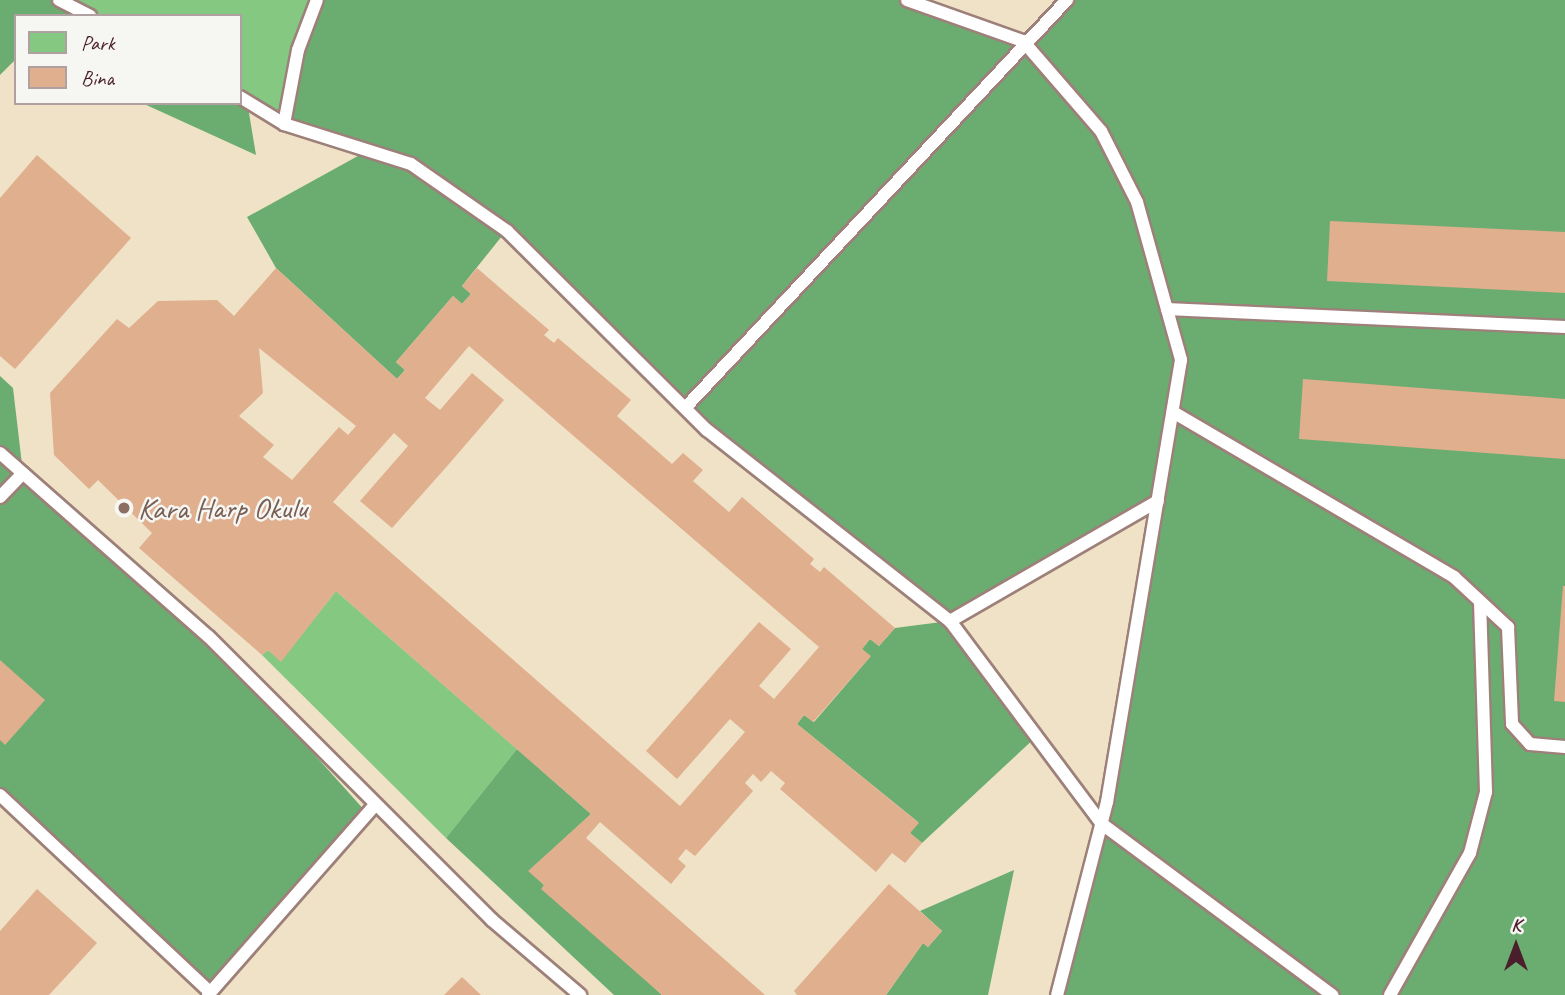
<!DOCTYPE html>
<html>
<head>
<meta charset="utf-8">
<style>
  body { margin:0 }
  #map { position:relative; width:1565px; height:995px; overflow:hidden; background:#f0e2c7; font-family:Caveat,sans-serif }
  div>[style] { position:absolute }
  .green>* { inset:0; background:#84c882 }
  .forest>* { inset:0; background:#6bac70 }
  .building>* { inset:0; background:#dfaf8e }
  .roads { filter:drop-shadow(2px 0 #9d8079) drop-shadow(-2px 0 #9d8079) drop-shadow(0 2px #9d8079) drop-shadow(0 -2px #9d8079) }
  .service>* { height:12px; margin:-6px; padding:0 6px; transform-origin:6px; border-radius:6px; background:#fff }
  .dots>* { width:19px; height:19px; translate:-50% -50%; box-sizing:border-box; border:4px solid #f6f6f2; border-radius:50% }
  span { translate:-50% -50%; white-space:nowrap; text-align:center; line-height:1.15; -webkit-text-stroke:5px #f6f6f2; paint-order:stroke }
  .education-label { font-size:30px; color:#785e54 }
  .left { translate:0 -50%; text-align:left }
  .legend { position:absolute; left:14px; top:14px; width:228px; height:91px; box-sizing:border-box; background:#f6f6f2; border:2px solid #b1a0a2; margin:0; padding:9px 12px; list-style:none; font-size:21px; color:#4a1f2b }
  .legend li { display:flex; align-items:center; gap:14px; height:35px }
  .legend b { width:35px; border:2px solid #b1a0a2 }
  .north { position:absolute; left:1481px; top:911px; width:70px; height:70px; -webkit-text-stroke:5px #f6f6f2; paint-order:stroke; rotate:0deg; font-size:19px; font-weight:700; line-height:28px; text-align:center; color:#4a1f2b }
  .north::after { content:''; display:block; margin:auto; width:24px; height:32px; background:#4a1f2b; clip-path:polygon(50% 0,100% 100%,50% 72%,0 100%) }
</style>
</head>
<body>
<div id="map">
  <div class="green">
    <div style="clip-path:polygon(59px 0,317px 0,284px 124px,240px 97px,240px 16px,90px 16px)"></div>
    <div style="clip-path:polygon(336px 591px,517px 749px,446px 838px,262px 655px,268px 650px,281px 661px)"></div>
  </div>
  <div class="forest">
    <div style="clip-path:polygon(0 0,59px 0,90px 16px,16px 16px,16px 59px,0 75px)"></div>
    <div style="clip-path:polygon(317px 0,907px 0,1023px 41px,1067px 0,1565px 0,1565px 995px,1057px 995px,1102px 824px,1158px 501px,950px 621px,1037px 736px,922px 843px,910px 833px,918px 822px,797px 724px,804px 715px,814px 722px,870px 657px,862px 649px,870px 639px,879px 646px,895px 628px,949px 621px,707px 430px,506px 231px,462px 286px,471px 294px,462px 304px,453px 296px,396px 362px,405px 370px,397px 379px,276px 268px,247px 217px,367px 151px,284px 124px)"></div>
    <div style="clip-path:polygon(247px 101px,256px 155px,142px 103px,240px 103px)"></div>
    <div style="clip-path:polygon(0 376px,13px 388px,23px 473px,209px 637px,366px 812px,210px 992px,0 795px)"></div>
    <div style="clip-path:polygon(517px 749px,591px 814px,529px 871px,662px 995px,614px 995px,446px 838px)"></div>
    <div style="clip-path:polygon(1014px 870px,988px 995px,886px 995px,923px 943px,928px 947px,942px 931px,920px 911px)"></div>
  </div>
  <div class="building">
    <div style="clip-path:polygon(37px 155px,131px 238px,15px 369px,0 356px,0 198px)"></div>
    <div style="clip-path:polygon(1330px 221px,1565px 232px,1565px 293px,1327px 281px)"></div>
    <div style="clip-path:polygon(evenodd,276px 268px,397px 379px,405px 370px,396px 362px,453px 296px,462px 304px,471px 294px,462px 286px,477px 268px,549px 330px,544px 335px,554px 343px,558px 338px,631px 400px,617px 416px,672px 464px,683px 453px,703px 470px,693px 481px,729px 512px,742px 497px,814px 559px,810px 564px,820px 572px,824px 567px,895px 628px,879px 646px,870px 639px,862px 649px,871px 656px,813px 722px,804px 715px,797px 724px,919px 823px,910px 833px,922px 843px,905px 863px,892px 853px,876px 872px,780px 789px,785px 783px,771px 771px,761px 782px,753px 774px,745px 783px,753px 791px,695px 856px,686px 849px,678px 859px,686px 866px,671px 884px,600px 822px,586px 838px,765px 995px,662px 995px,541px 889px,544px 885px,528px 871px,591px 814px,336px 591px,281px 662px,268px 650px,262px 655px,139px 548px,152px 533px,98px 480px,89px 489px,54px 455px,50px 393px,117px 319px,129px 328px,158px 301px,217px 300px,234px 316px,276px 268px,469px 346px,819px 647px,774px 699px,759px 686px,791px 649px,759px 622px,646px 751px,677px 779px,730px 719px,745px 732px,680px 806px,333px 502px,394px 433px,408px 446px,360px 501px,392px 528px,449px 464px,504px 400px,472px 373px,440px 410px,425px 398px,469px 346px,276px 268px,259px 348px,356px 426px,348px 435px,339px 427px,292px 480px,263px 457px,274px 445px,239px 416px,263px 393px,259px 348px)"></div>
    <div style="clip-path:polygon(1303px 379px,1565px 399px,1565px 459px,1299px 439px)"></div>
    <div style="clip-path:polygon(1563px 586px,1565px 586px,1565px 702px,1554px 701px)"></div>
    <div style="clip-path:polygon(0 660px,45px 700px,5px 745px,0 740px)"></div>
    <div style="clip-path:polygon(889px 884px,942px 931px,928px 947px,923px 943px,886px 995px,797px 995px,794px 991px)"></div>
    <div style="clip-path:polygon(37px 889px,97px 943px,49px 995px,0 995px,0 931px)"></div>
    <div style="clip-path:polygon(462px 977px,481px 995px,444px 995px)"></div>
  </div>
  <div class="roads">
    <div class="service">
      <div style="left:59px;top:0;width:35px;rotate:27deg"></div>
      <div style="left:907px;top:0;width:123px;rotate:19.5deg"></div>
      <div style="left:1023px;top:41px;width:119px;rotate:49.1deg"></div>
      <div style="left:1101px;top:131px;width:80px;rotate:63.1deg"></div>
      <div style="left:1137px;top:202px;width:164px;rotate:74.4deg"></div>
      <div style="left:1181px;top:360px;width:448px;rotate:99.5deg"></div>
      <div style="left:1107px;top:802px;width:199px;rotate:104.5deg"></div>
      <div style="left:240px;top:97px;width:52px;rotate:31.5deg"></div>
      <div style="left:284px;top:124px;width:133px;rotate:17.5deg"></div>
      <div style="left:411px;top:164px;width:117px;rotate:34.9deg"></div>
      <div style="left:507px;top:231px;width:282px;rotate:44.9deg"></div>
      <div style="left:707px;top:430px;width:309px;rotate:38.2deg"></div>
      <div style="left:950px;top:621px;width:254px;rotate:53.2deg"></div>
      <div style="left:1102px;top:824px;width:287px;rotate:36.6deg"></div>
      <div style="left:284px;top:124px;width:75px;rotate:-79.3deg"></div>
      <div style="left:298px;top:50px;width:53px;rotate:-69.2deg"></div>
      <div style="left:1167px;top:309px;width:398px;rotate:2.6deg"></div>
      <div style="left:685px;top:408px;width:559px;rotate:-46.89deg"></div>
      <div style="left:1173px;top:412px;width:326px;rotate:30.4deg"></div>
      <div style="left:1454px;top:577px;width:74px;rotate:42.8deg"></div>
      <div style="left:1508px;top:627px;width:97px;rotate:87.6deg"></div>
      <div style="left:1512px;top:724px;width:27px;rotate:48deg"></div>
      <div style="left:1530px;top:744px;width:35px;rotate:5deg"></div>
      <div style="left:0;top:453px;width:278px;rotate:41.4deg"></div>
      <div style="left:209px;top:637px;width:400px;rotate:45deg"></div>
      <div style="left:492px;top:920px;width:116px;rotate:40.4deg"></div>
      <div style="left:0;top:497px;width:33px;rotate:-46deg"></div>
      <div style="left:950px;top:621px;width:240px;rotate:-30deg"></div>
      <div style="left:0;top:795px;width:288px;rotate:43.2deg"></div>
      <div style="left:208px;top:995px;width:254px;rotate:-48.7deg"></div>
      <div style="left:1390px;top:995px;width:163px;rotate:-60.6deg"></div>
      <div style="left:1470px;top:853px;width:63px;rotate:-75.3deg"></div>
      <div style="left:1486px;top:792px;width:190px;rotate:-91.8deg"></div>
    </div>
  </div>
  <div class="dots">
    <div style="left:124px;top:508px;background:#8d6e63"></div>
  </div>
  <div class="education-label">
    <span class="left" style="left:138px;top:508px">Kara Harp Okulu</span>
  </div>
  <ul class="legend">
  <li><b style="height:19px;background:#84c882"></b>Park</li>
  <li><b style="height:19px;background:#dfaf8e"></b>Bina</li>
  </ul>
  <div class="north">K</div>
</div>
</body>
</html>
